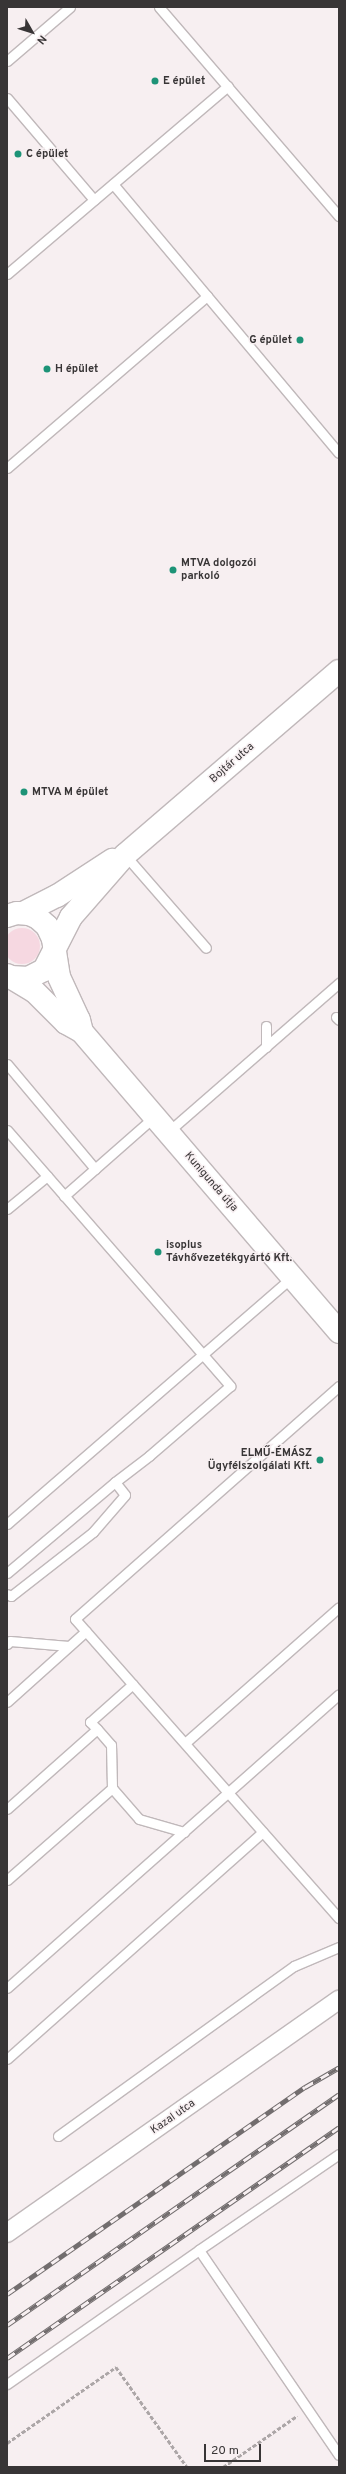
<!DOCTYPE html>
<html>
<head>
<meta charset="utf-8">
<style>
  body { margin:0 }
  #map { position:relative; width:346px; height:2474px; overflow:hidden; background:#f7eff1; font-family:Overpass,sans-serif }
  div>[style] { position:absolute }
  .green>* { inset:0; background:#f6d8e1 }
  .round { border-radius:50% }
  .path>* { height:2.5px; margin-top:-1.25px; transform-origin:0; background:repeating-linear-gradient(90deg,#aca6a7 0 4px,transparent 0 6px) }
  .roads { filter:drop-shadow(1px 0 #c0b8ba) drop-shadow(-1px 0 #c0b8ba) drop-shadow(0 1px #c0b8ba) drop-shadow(0 -1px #c0b8ba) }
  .service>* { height:9px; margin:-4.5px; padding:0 4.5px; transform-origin:4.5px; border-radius:4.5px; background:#fff }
  .minor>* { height:18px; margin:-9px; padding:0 9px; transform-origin:9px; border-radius:9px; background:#fff }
  .tertiary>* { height:22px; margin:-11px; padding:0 11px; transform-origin:11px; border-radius:11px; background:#fff }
  .rail>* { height:4.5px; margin-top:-2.25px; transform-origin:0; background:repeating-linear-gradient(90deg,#f7eff1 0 9px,#726d6e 0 18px); box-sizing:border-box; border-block:1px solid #726d6e }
  .dots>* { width:11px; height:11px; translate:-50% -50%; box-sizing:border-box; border:2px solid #f7eff1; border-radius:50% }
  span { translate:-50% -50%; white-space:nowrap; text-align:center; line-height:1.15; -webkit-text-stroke:3px #f7eff1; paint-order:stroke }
  .poi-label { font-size:11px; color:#383536; font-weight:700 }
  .left { translate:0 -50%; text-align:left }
  .right { translate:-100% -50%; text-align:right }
  .street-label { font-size:11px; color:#383536 }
  .frame { position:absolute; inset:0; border:8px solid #383536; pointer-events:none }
  .north { position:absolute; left:12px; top:12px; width:40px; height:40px; -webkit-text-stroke:3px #f7eff1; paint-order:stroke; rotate:129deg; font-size:11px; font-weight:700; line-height:16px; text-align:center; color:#383536 }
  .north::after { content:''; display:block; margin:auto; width:14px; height:18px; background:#383536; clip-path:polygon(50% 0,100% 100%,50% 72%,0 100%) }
  .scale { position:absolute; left:204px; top:2444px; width:57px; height:18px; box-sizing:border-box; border:2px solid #383536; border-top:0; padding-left:5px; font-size:12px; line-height:14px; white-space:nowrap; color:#383536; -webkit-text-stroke:3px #f7eff1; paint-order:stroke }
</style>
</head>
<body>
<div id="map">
  <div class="green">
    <div class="round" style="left:4px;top:928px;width:36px;height:36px"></div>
  </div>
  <div class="path">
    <div style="left:7px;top:2443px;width:133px;rotate:-34.9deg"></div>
    <div style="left:116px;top:2367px;width:123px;rotate:54.6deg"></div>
    <div style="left:223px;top:2467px;width:90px;rotate:-34.6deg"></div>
  </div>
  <div class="roads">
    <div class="service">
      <div style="left:159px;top:7px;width:276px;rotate:49.3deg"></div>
      <div style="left:7px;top:61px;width:83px;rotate:-40.6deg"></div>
      <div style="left:7px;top:98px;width:134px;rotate:49.5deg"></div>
      <div style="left:113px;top:184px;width:351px;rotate:50deg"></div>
      <div style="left:7px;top:274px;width:290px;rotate:-40.4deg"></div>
      <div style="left:7px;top:468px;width:264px;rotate:-40.7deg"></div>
      <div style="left:125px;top:855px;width:123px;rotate:48.9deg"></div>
      <div style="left:336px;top:1017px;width:4px;rotate:45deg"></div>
      <div style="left:266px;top:1026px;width:21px;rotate:90deg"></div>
      <div style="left:7px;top:1064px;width:137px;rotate:50deg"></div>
      <div style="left:7px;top:1130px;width:340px;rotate:48.9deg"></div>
      <div style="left:230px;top:1386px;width:107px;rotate:139.2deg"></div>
      <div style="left:149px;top:1456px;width:43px;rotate:142.6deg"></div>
      <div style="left:168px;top:1132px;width:227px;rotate:-41.1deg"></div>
      <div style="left:64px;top:1196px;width:121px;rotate:-41.3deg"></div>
      <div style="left:7px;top:1209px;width:52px;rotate:-39.5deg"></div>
      <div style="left:339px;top:1386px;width:352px;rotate:138.6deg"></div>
      <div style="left:75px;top:1619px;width:399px;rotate:48.6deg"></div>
      <div style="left:7px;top:1524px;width:377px;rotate:-40.9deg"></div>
      <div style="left:7px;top:1573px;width:141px;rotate:-40.1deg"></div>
      <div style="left:115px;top:1482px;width:16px;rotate:52deg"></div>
      <div style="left:125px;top:1495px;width:49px;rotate:130.9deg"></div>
      <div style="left:93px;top:1532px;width:104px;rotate:142deg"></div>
      <div style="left:11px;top:1596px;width:4px;rotate:-153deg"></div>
      <div style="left:7px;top:1644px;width:4px;rotate:-45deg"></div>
      <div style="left:10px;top:1641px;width:59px;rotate:4.8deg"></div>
      <div style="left:7px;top:1702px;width:106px;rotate:-41.9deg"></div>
      <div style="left:185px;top:1743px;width:205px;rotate:-41.4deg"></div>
      <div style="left:112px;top:1788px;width:41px;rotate:48.9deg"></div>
      <div style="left:139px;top:1819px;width:47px;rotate:16.1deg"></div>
      <div style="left:7px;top:1809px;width:120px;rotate:-41.6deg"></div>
      <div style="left:97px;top:1729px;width:10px;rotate:-135deg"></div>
      <div style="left:90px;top:1722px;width:57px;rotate:-41.5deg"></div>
      <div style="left:7px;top:1880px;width:140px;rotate:-41.2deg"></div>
      <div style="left:112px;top:1788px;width:43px;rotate:-91.3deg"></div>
      <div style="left:111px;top:1745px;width:21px;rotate:-131deg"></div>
      <div style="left:7px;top:1988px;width:443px;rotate:-41.5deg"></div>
      <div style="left:7px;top:2059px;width:342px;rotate:-41.6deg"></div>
      <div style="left:58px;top:2136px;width:291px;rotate:-35.8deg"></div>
      <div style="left:294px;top:1966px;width:49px;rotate:-22.9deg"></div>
      <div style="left:339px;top:2154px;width:170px;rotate:145.6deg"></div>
      <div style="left:199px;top:2250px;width:248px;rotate:55.7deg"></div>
      <div style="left:7px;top:2384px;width:234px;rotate:-34.9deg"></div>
    </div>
    <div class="minor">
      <div style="left:7px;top:2233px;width:406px;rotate:-35.1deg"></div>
    </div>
    <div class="tertiary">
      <div style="left:23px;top:913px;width:38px;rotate:-27deg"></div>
      <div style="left:57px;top:896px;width:66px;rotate:-33.2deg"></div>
      <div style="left:7px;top:916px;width:10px;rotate:-17deg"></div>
      <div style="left:17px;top:913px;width:12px;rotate:5deg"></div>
      <div style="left:29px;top:914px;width:10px;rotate:24deg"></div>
      <div style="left:38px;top:918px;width:12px;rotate:42deg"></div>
      <div style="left:47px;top:926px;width:14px;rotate:65deg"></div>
      <div style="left:53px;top:939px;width:38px;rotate:81deg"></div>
      <div style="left:59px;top:977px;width:47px;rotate:65.1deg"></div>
      <div style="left:79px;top:1020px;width:12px;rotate:76deg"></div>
      <div style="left:7px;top:975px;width:31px;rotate:31deg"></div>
      <div style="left:34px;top:991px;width:45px;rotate:45deg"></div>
      <div style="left:66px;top:1023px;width:18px;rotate:29deg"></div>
      <div style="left:82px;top:1032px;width:395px;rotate:49.4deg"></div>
      <div style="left:11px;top:977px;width:17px;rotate:3deg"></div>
      <div style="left:28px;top:978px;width:18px;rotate:-27deg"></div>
      <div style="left:44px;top:970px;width:59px;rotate:-63deg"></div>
      <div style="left:71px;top:917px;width:82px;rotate:-48.9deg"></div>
      <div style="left:125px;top:855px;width:282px;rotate:-40.7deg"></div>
    </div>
  </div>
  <div class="rail">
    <div style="left:7px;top:2294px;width:363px;rotate:-34.8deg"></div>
    <div style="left:305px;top:2087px;width:39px;rotate:-30deg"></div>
    <div style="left:7px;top:2325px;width:404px;rotate:-34.8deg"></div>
    <div style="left:7px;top:2358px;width:404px;rotate:-34.8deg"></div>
  </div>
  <div class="dots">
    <div style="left:155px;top:81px;background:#1d9377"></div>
    <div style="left:18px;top:154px;background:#1d9377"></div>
    <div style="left:300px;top:340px;background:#1d9377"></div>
    <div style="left:47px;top:369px;background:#1d9377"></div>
    <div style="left:173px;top:570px;background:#1d9377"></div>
    <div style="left:24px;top:792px;background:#1d9377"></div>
    <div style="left:158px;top:1252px;background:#1d9377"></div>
    <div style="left:320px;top:1460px;background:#1d9377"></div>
  </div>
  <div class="poi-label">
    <span class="left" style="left:163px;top:81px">E épület</span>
    <span class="left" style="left:26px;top:154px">C épület</span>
    <span class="right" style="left:292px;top:340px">G épület</span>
    <span class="left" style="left:55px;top:369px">H épület</span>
    <span class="left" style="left:181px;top:570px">MTVA dolgozói<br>parkoló</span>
    <span class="left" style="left:32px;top:792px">MTVA M épület</span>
    <span class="left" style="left:166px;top:1252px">isoplus<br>Távhővezetékgyártó Kft.</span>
    <span class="right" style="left:312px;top:1460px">ELMŰ-ÉMÁSZ<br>Ügyfélszolgálati Kft.</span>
  </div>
  <div class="street-label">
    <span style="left:232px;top:763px;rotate:-41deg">Bojtár utca</span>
    <span style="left:211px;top:1182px;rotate:49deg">Kunigunda útja</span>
    <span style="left:173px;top:2117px;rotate:-35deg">Kazal utca</span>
  </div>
  <div class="frame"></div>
  <div class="north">N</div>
  <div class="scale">20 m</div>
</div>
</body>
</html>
